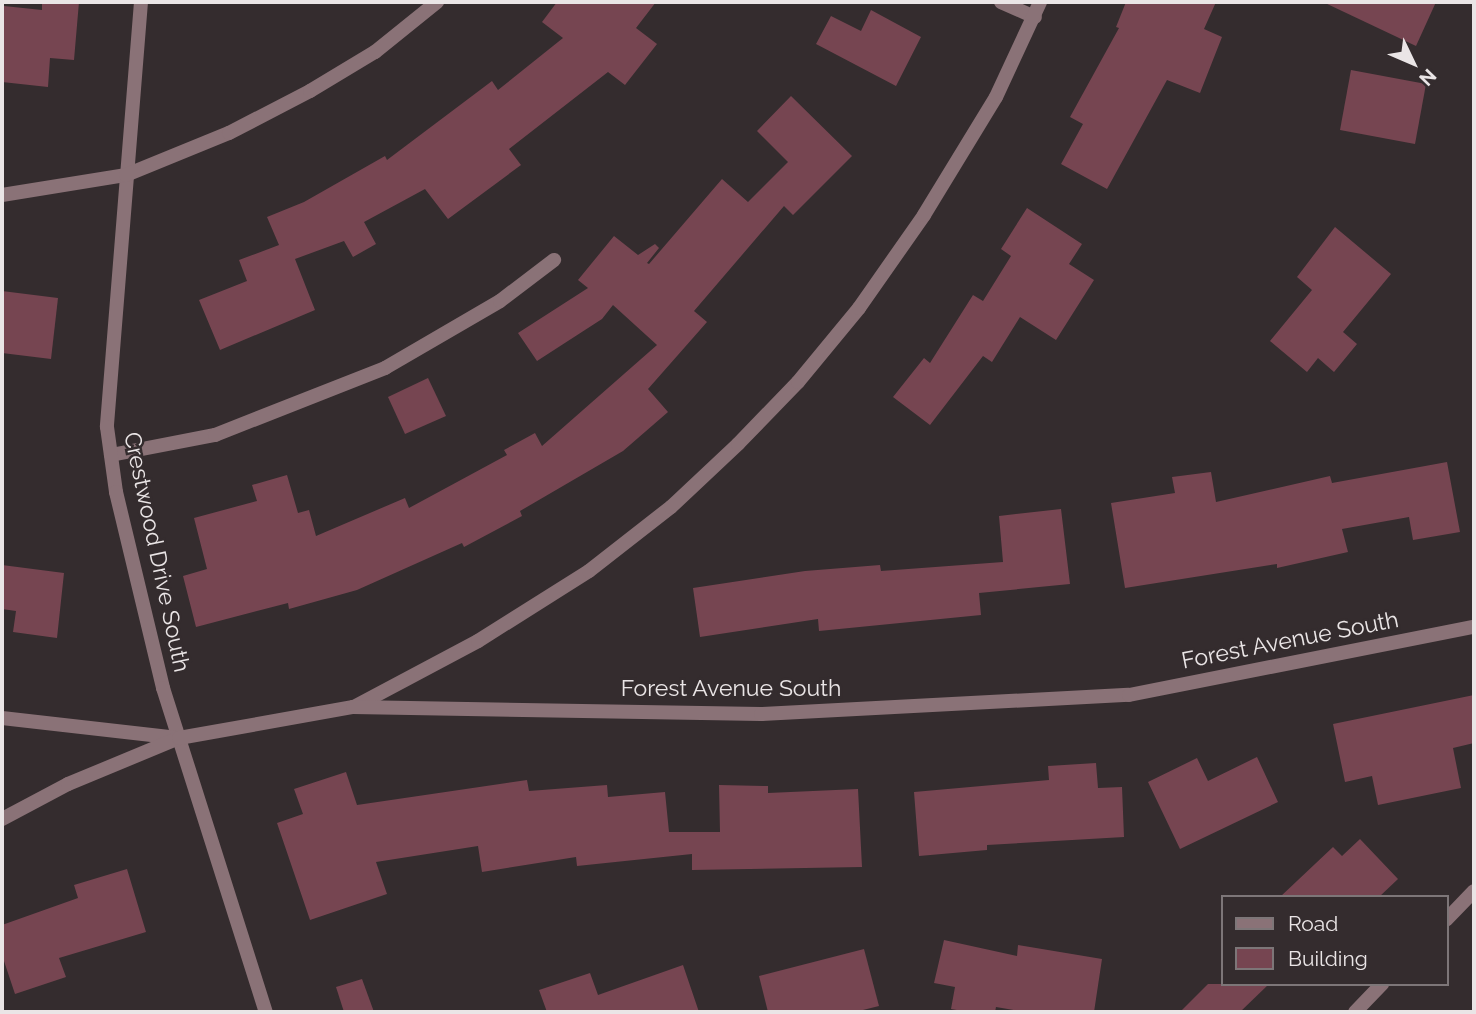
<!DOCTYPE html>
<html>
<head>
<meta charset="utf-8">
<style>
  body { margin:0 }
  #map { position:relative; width:1476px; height:1014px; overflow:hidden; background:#342c2e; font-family:Raleway,sans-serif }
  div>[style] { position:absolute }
  .building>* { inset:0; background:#764551 }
  .service>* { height:14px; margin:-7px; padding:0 7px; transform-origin:7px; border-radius:7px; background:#8a7277 }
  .minor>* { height:14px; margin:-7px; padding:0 7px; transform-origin:7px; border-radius:7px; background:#8a7277 }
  span { translate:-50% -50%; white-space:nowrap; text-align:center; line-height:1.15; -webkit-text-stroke:5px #342c2e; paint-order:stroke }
  .street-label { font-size:23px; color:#eae5e6 }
  .frame { position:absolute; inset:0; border:4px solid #eae5e6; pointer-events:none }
  .legend { position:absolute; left:1221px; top:895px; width:228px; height:91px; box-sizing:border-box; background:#342c2e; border:2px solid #7d7678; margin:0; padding:9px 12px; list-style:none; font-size:21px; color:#eae5e6 }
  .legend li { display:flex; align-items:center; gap:14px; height:35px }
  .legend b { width:35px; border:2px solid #7d7678 }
  .north { position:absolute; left:1378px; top:28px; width:70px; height:70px; -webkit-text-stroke:5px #342c2e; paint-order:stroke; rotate:134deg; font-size:19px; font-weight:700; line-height:28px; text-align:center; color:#eae5e6 }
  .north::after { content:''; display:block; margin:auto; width:24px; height:32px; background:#eae5e6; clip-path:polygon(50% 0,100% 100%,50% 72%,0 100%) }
</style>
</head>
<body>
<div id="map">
  <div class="building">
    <div style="clip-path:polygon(42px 2px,79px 2px,74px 60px,50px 58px,48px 87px,2px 82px,4px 6px,42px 10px)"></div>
    <div style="clip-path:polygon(557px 2px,656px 2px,636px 28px,657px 44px,625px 85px,608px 72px,509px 149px,521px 165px,448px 219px,425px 189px,364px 222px,376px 244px,353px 257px,344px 241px,295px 259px,315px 310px,220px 350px,199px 300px,247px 281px,239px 260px,279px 245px,267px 217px,304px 202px,385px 156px,387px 160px,492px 81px,498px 90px,563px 38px,542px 22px)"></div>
    <div style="clip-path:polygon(1126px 2px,1216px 2px,1204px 29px,1222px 37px,1200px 93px,1167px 80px,1107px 189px,1061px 164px,1083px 124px,1070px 117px,1119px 28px,1116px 27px)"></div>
    <div style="clip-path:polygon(1323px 2px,1436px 2px,1416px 46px)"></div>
    <div style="clip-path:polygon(871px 10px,921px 37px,896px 86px,816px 44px,831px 16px,861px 31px)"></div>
    <div style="clip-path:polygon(1351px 70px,1426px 84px,1415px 144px,1340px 130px)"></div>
    <div style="clip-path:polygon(791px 96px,852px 156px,793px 215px,784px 206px,694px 311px,707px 322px,648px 389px,668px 412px,623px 451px,520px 511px,522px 516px,464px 547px,462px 543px,357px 590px,289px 609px,288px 603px,196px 627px,183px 576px,207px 569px,194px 518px,257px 501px,252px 485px,287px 475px,298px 513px,309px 510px,316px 536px,405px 498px,409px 508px,507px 455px,504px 450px,535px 433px,542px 446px,657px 345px,613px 305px,602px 319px,537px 361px,518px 333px,588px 288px,578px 280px,614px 236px,638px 255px,655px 244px,659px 248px,647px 263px,649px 264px,722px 179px,748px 202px,788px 162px,757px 131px)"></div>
    <div style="clip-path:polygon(1027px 208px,1082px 244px,1069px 264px,1094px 280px,1056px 340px,1020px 317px,992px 362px,983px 356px,930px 425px,893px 397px,924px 358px,930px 363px,973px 295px,983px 301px,1011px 256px,1001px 249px)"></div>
    <div style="clip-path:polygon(1335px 227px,1391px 274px,1343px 332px,1357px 344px,1334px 372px,1318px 358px,1307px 372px,1270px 341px,1312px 290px,1297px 277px)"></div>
    <div style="clip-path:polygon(2px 291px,58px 298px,51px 359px,2px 353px)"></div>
    <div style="clip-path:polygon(428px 378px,446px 416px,405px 434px,388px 397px)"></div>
    <div style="clip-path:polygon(1447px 462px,1460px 532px,1413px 540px,1409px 517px,1342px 529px,1348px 552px,1277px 568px,1277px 564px,1125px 588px,1111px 503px,1175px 493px,1172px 477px,1211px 472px,1216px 502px,1330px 476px,1332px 483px)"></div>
    <div style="clip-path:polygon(1061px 509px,1070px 584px,979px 593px,981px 615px,819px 631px,818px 619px,700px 637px,693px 588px,805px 571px,880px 565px,881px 571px,1003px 562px,999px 516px)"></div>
    <div style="clip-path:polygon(2px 565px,64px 573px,57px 638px,13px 632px,16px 611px,2px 609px)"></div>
    <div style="clip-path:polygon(1474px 695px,1474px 743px,1453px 748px,1461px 788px,1378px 805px,1372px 776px,1345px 782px,1333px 724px)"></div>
    <div style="clip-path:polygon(1257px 757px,1278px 802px,1180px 849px,1148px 782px,1197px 758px,1208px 781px)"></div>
    <div style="clip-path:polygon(1096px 763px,1098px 788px,1122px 787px,1124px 837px,987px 845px,987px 850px,919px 856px,914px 792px,1049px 780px,1048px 766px)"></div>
    <div style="clip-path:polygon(346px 772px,357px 805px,527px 780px,529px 791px,607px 785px,608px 797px,665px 792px,669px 832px,720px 832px,719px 785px,768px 786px,768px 793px,858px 789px,862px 867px,692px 870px,692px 854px,577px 866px,576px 857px,482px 872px,478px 846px,376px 862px,387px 894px,310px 920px,277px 823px,303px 814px,294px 789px)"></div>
    <div style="clip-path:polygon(1360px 839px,1398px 879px,1379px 897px,1280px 897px,1333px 847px,1342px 856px)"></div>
    <div style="clip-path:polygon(127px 869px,146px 932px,59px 958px,66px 977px,15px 994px,2px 955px,2px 925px,78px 898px,74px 885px)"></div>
    <div style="clip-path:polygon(944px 940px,1017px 956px,1018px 945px,1102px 959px,1094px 1012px,1026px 1012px,996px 1007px,995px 1012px,968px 1012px,951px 1009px,955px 987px,934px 983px)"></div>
    <div style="clip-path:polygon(864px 949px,879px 1006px,855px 1012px,768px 1012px,759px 976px)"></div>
    <div style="clip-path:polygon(683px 965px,699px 1012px,547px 1012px,539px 990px,590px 973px,598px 995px)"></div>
    <div style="clip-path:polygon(362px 979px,374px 1012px,344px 1012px,336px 987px)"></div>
    <div style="clip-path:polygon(1208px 984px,1269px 984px,1240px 1012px,1180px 1012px)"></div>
  </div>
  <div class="service">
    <div style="left:111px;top:455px;width:106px;rotate:-10.9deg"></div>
    <div style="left:215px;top:435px;width:183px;rotate:-21.5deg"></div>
    <div style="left:385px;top:368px;width:133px;rotate:-30.2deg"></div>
    <div style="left:500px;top:301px;width:68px;rotate:-37.2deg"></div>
  </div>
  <div class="minor">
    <div style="left:141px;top:2px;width:426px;rotate:94.6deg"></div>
    <div style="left:107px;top:427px;width:66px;rotate:82.1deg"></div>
    <div style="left:116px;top:492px;width:202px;rotate:76.5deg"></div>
    <div style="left:163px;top:688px;width:340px;rotate:72.4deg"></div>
    <div style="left:1001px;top:2px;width:37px;rotate:24deg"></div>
    <div style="left:2px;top:195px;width:126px;rotate:-9.2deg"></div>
    <div style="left:126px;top:175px;width:111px;rotate:-22.2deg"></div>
    <div style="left:229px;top:133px;width:91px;rotate:-27.4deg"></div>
    <div style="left:310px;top:91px;width:76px;rotate:-31deg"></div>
    <div style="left:375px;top:52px;width:80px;rotate:-38.9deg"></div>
    <div style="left:354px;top:707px;width:140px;rotate:-28deg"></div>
    <div style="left:478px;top:641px;width:131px;rotate:-32.2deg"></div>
    <div style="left:589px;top:571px;width:104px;rotate:-38deg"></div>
    <div style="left:671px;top:507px;width:92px;rotate:-43.2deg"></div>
    <div style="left:738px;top:444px;width:86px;rotate:-45.9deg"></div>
    <div style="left:798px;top:382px;width:96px;rotate:-50.5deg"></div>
    <div style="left:859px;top:308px;width:113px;rotate:-55deg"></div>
    <div style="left:924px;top:215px;width:138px;rotate:-58.6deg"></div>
    <div style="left:996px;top:97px;width:105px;rotate:-65.1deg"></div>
    <div style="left:2px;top:718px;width:177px;rotate:6.5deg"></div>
    <div style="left:2px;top:819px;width:75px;rotate:-27.9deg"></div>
    <div style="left:68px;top:784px;width:120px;rotate:-22.5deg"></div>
    <div style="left:179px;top:738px;width:177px;rotate:-10.1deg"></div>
    <div style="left:353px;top:707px;width:408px;rotate:1deg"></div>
    <div style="left:761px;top:714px;width:368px;rotate:-3deg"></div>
    <div style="left:1129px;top:695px;width:352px;rotate:-11.2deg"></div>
    <div style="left:1446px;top:920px;width:40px;rotate:-46deg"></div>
    <div style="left:1355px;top:1012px;width:39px;rotate:-46deg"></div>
  </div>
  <div class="street-label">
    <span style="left:157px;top:552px;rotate:78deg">Crestwood Drive South</span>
    <span style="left:1290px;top:640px;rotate:-11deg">Forest Avenue South</span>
    <span style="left:731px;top:688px">Forest Avenue South</span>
  </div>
  <div class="frame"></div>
  <ul class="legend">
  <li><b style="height:9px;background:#8a7277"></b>Road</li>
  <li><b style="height:19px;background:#764551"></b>Building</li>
  </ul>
  <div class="north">N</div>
</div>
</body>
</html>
